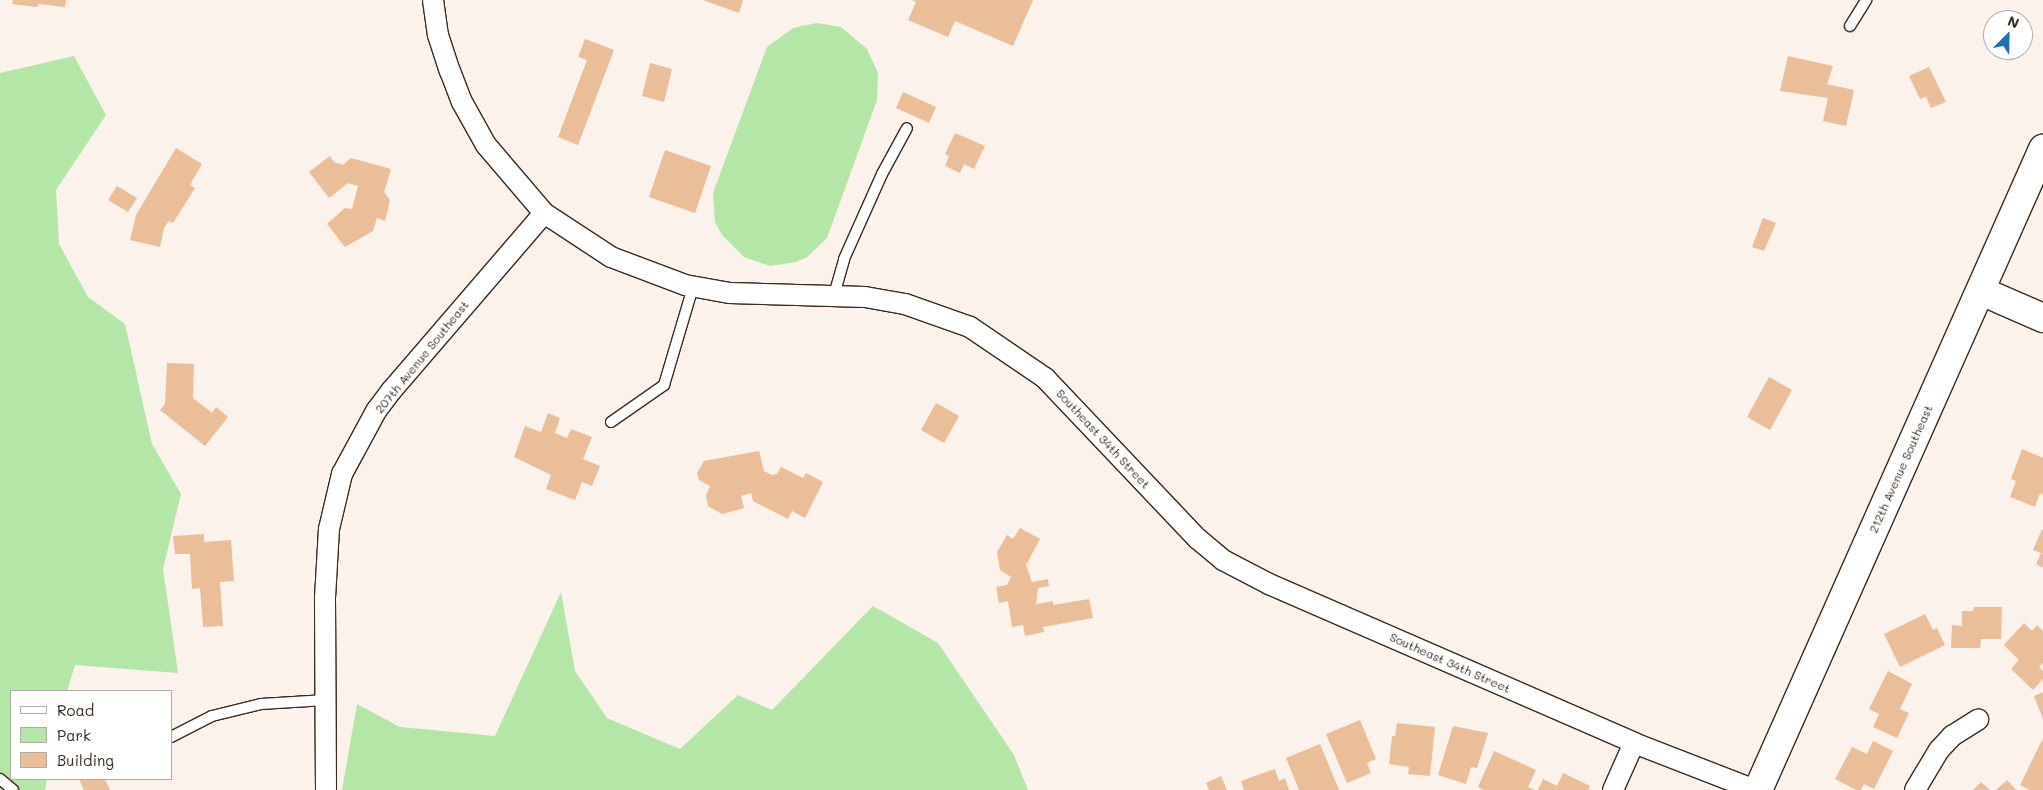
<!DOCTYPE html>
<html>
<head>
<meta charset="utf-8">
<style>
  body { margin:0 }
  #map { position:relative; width:2043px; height:790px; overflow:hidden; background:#fbf2eb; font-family:Mali,sans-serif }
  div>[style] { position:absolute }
  .green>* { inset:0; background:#b3e6a7 }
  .building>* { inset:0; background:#e9be99 }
  .roads { filter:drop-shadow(1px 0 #3b2a1e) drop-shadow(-1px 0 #3b2a1e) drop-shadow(0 1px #3b2a1e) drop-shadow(0 -1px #3b2a1e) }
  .lane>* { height:10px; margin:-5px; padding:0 5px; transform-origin:5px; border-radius:5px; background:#fff }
  .street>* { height:20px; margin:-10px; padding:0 10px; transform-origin:10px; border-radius:10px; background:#fff }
  .secondary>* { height:28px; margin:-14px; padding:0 14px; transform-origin:14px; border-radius:14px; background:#fff }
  span { translate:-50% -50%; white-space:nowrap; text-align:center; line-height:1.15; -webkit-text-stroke:5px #fff; paint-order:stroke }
  .street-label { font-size:12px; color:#3b2a1e }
  .legend { position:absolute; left:10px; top:690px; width:162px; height:90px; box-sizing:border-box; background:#fff; border:1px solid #b1aaa5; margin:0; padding:6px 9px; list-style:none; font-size:15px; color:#3b2a1e }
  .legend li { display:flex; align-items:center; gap:10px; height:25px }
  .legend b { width:25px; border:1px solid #b1aaa5 }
  .north { position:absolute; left:1983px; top:10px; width:50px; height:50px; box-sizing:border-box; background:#fff; border:1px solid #b1aaa5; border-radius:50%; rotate:23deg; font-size:14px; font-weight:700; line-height:20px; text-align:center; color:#3b2a1e }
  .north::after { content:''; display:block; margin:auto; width:18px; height:22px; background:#1f6fb2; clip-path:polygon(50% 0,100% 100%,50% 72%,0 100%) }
</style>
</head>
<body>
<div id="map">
  <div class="green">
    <div style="clip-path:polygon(817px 23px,841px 27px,867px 49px,878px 73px,877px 100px,827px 238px,807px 257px,796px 262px,770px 266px,744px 257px,722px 235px,715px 222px,713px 193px,767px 47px,793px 28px)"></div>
    <div style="clip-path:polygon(74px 56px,106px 115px,56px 190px,59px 244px,88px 297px,125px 324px,152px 444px,181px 494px,163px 569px,178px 673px,75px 665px,67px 691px,11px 691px,11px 779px,47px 779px,45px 790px,0 790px,0 73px)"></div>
    <div style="clip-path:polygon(561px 592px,575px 671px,607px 718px,680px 749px,738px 695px,772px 710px,873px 606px,938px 643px,1014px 755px,1028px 790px,342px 790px,357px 704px,400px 727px,495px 736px)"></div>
  </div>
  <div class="building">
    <div style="clip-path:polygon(13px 0,66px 0,65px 7px,39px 4px,37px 7px,12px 4px)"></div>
    <div style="clip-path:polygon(703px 0,743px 0,739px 13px)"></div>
    <div style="clip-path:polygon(912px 0,1033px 0,1013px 46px,955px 21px,948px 37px,908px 20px,916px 2px)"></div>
    <div style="clip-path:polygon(585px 39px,614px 50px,578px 145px,558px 137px,587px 60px,578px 57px)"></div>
    <div style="clip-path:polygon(1788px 56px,1833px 66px,1827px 84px,1854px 90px,1846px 126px,1823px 121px,1828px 98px,1780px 91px)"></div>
    <div style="clip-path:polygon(650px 63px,672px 69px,664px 102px,642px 96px)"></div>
    <div style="clip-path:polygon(1929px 67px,1946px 102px,1931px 108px,1926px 97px,1920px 99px,1909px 76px)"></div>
    <div style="clip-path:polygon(903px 92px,936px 107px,929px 123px,896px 108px)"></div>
    <div style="clip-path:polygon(955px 133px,985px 146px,974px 169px,964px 164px,960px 173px,945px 166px,949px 156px,945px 154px)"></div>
    <div style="clip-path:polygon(176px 148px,202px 164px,190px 185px,195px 188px,173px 223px,169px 221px,164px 228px,160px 247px,130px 240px,136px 215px)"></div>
    <div style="clip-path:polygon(665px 150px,711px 166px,695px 213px,649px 197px)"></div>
    <div style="clip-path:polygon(330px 156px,334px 162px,343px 165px,351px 158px,391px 169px,384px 192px,390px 200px,385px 221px,377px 218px,373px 231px,345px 247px,327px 224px,345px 208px,352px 209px,358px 186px,348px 183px,329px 198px,309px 172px)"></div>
    <div style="clip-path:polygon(117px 186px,137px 198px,128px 212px,108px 200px)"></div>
    <div style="clip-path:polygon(1763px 218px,1776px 223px,1764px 251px,1752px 247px)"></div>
    <div style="clip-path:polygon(167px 363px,194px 364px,193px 398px,212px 413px,216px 407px,228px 417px,205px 446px,160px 410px,165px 404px)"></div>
    <div style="clip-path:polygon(1769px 377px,1792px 390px,1770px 430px,1747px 417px)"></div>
    <div style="clip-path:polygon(936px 403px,959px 416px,944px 443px,921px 430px)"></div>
    <div style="clip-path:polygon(548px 413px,560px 418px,555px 433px,567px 438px,571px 429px,592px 437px,583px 459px,600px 466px,592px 486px,582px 482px,575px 500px,546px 489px,551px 475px,514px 457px,525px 426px,541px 432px)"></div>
    <div style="clip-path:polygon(2022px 449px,2043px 458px,2043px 495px,2040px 493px,2035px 507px,2010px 497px,2016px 481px,2011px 479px)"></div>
    <div style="clip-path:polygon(759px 451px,764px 471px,772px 475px,777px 474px,781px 467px,803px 478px,806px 473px,823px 482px,805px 518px,792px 511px,788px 519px,753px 501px,751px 493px,741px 496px,744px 508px,722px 514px,708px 506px,706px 496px,710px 486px,699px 480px,697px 473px,704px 461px)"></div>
    <div style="clip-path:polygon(1020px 528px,1040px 539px,1026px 565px,1032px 582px,1048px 579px,1049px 586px,1038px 588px,1036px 604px,1053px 601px,1053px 605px,1089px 599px,1093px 618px,1043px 627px,1044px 632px,1025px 636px,1023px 625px,1012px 627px,1008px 601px,999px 603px,996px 587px,1007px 585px,1011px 577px,1000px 570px,997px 552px,1007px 535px,1013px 539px)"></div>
    <div style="clip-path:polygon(2042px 529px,2043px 530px,2043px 568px,2036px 564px,2041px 553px,2033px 550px)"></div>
    <div style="clip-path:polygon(204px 534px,204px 542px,231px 540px,234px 581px,220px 582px,223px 626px,203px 627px,200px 588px,192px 589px,190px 554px,175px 554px,173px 536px)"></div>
    <div style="clip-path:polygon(1974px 607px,2002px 607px,2001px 639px,1981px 639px,1980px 648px,1951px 648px,1952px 625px,1962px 626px,1962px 611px,1973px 611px)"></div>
    <div style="clip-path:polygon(1925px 614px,1933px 630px,1937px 628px,1945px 645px,1900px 667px,1884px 634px)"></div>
    <div style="clip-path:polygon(2024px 623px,2032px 631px,2037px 625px,2043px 631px,2043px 663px,2039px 667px,2043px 671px,2043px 679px,2033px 690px,2011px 669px,2019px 660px,2004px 645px)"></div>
    <div style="clip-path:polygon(1888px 671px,1912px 684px,1900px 709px,1909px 713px,1897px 738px,1873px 727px,1879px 714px,1869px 709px)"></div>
    <div style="clip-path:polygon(2043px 692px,2043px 719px,2034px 696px)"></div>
    <div style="clip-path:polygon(1360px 720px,1376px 759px,1367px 763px,1371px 773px,1347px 783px,1326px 734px)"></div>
    <div style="clip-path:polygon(1397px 723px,1435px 727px,1430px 776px,1408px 774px,1409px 767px,1389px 764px,1392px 736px,1395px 736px)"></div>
    <div style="clip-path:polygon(1453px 726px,1488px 733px,1477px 768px,1471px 767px,1466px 784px,1438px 775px)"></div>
    <div style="clip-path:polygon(2043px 738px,2043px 790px,2030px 790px,2020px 785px)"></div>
    <div style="clip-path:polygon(1873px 741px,1893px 751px,1874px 789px,1864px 784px,1861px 790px,1856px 790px,1835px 779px,1852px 747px,1867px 754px)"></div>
    <div style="clip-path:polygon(1320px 744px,1339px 790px,1299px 790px,1286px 758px)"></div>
    <div style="clip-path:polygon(1494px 751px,1536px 770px,1528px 787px,1535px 790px,1484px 790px,1478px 787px)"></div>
    <div style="clip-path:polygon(1275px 769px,1279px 781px,1285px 778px,1289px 790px,1244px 790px,1241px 781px)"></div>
    <div style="clip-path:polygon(1563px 773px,1590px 786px,1589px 790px,1538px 790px,1543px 779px,1557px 786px)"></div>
    <div style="clip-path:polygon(1221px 776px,1227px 790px,1209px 790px,1206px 783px)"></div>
    <div style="clip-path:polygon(79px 779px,105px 779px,110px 790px,84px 790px)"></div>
    <div style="clip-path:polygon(2007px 780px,2016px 790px,1996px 790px)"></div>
    <div style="clip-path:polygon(1981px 782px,1990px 790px,1973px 790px)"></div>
  </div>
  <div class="roads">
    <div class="lane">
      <div style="left:1850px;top:26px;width:31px;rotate:-58deg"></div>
      <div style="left:834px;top:295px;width:37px;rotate:-74deg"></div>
      <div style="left:844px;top:259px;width:93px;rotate:-65.9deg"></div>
      <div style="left:882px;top:174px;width:52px;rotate:-61.5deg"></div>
      <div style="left:611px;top:422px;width:65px;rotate:-34.9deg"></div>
      <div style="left:664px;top:385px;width:102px;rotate:-73.5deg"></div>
      <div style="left:171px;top:737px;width:46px;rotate:-27.1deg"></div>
      <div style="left:212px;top:716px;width:50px;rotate:-13.8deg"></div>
      <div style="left:261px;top:704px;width:65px;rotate:-3.5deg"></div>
      <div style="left:0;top:779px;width:17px;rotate:40deg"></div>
    </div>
    <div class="street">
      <div style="left:433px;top:0;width:35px;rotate:82deg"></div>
      <div style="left:438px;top:35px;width:38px;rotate:72deg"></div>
      <div style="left:450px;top:71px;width:33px;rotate:69deg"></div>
      <div style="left:462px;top:102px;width:49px;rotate:60.8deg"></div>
      <div style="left:486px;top:145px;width:89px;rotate:49.5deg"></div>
      <div style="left:544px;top:213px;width:80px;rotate:33.3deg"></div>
      <div style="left:611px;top:257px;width:79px;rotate:20.7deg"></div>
      <div style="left:685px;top:285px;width:46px;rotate:10.1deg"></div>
      <div style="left:730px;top:293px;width:135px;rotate:1.7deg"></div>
      <div style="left:865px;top:297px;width:41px;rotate:9.9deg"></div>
      <div style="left:905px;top:304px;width:69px;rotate:19.5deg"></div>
      <div style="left:970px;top:327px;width:91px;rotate:34.2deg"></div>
      <div style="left:1045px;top:378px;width:222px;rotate:46.5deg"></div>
      <div style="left:1198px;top:539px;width:33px;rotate:40deg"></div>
      <div style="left:1223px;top:560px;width:52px;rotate:27.6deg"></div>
      <div style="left:1269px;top:584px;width:398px;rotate:23.5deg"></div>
      <div style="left:1634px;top:743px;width:130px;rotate:21.2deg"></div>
      <div style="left:326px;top:790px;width:192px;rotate:-90.3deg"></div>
      <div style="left:325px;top:598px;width:69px;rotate:-86.7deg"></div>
      <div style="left:329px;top:529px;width:57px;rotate:-76.7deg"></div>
      <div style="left:342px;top:474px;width:72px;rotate:-61.6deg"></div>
      <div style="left:376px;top:411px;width:26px;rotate:-53deg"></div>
      <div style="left:392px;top:390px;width:233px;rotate:-49.3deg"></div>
      <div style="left:1613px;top:790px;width:51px;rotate:-65.9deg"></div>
      <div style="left:1915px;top:790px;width:47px;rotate:-59deg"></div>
      <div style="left:1939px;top:750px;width:19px;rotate:-47deg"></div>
      <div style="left:1952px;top:736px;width:31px;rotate:-32deg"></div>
    </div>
    <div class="secondary">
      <div style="left:1981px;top:291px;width:68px;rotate:23.5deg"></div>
      <div style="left:1758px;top:790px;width:702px;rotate:-66.03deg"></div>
    </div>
  </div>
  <div class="street-label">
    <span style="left:422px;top:357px;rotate:-51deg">207th Avenue Southeast</span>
    <span style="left:1103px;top:439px;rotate:47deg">Southeast 34th Street</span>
    <span style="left:1901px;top:469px;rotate:-66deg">212th Avenue Southeast</span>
    <span style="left:1450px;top:663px;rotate:24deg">Southeast 34th Street</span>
  </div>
  <ul class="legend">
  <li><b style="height:6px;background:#fff"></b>Road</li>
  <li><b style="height:14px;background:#b3e6a7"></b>Park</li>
  <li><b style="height:14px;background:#e9be99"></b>Building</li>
  </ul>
  <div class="north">N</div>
</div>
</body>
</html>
